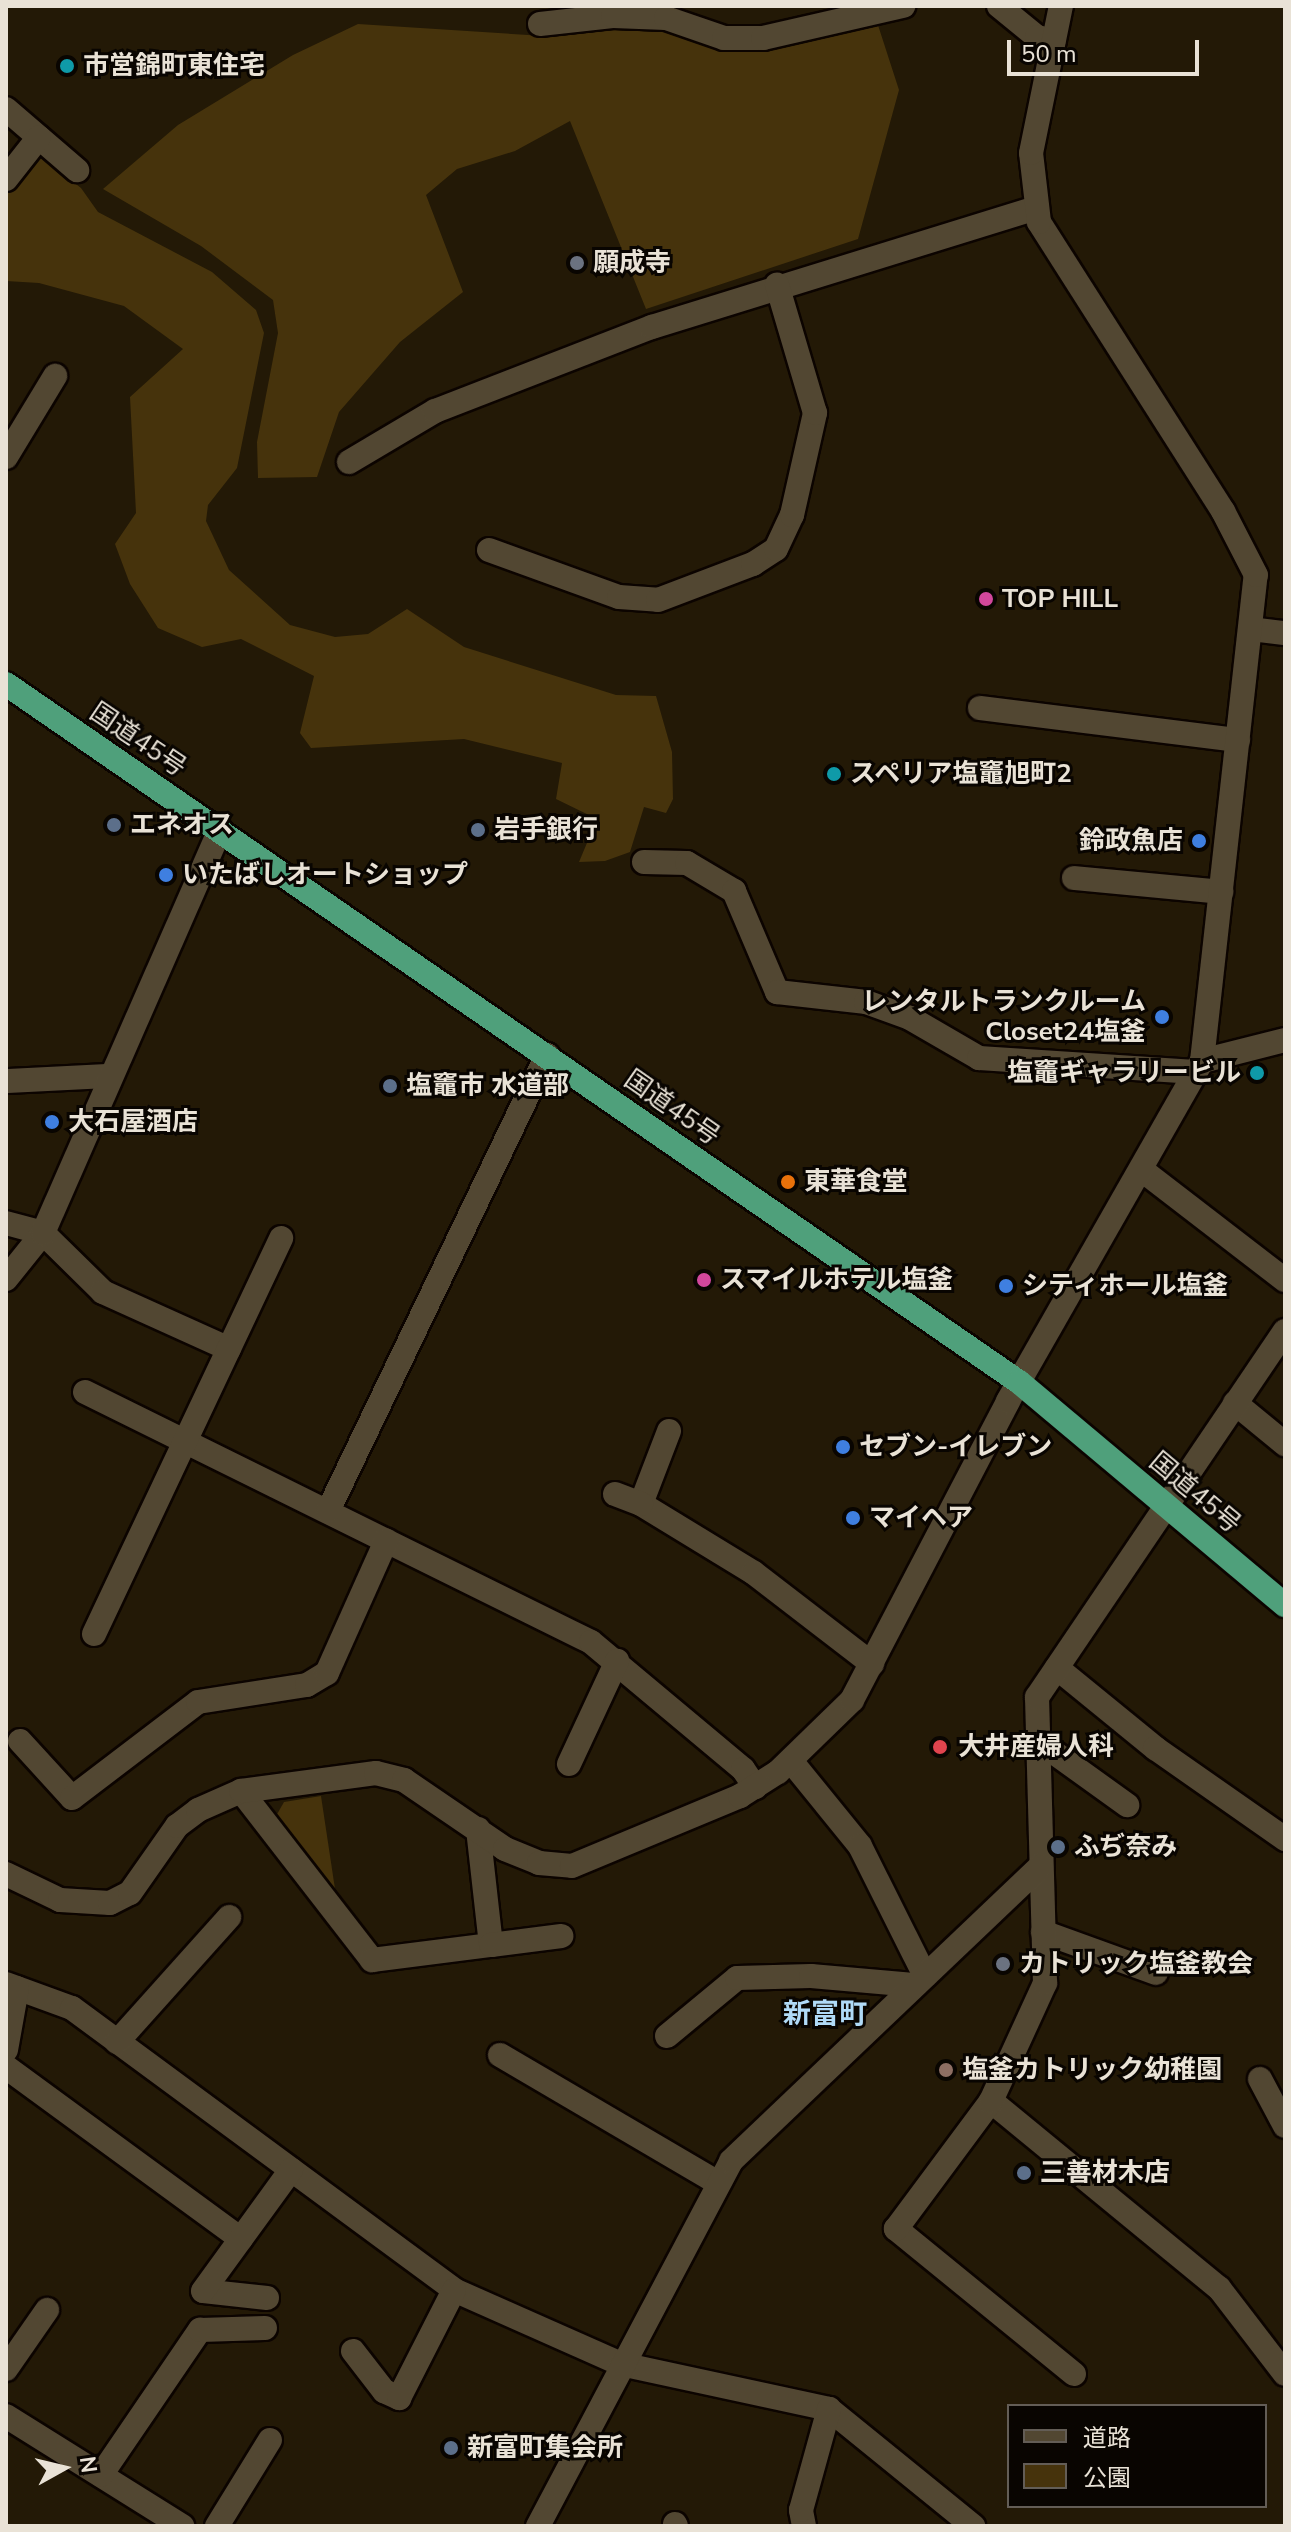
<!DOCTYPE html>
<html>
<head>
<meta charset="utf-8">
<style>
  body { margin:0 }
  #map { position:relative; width:1291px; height:2532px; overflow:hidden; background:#231906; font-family:"Nunito Sans","Noto Sans JP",sans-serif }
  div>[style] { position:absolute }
  .green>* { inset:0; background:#46330c }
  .roads { filter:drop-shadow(2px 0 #0c0400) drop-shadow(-2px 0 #0c0400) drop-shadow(0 2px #0c0400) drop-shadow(0 -2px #0c0400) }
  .minor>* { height:24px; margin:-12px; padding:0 12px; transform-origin:12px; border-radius:12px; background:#524732 }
  .highway>* { height:24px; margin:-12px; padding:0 12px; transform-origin:12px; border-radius:12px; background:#4fa07b }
  .dots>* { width:22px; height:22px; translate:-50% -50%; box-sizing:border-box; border:4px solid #090501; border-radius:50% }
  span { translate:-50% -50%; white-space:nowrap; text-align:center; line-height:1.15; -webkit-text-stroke:6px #090501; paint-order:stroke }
  .poi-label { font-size:26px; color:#e9e2d6; font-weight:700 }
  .left { translate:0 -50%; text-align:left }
  .right { translate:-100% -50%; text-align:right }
  .street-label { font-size:26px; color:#e9e2d6 }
  .neighbourhood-label { font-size:28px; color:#b0daf7; font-weight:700 }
  .frame { position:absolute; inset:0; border:8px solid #e9e2d6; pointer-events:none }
  .legend { position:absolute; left:1007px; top:2404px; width:260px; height:104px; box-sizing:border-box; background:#090501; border:2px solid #635d56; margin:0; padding:10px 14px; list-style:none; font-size:24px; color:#e9e2d6 }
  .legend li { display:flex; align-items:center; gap:16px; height:40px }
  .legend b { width:40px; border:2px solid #635d56 }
  .north { position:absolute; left:24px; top:2428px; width:80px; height:80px; -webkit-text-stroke:6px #090501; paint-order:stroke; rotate:82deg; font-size:22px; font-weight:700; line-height:32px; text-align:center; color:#e9e2d6 }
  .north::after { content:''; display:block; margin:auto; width:28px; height:36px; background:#e9e2d6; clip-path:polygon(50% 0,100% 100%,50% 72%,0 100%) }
  .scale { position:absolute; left:1007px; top:40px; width:192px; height:36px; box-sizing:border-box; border:4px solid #e9e2d6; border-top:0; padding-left:10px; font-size:24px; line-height:28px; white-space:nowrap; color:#e9e2d6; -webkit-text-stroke:6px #090501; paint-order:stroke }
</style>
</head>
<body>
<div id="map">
  <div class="green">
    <div style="clip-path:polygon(614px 22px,663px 23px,729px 47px,877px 22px,899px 90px,858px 239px,646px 309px,570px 121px,515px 151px,457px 169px,426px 195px,463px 292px,400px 342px,339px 412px,317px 477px,258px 478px,257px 442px,278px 333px,273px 300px,201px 246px,103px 189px,178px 125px,293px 55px,358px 24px,544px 36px)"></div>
    <div style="clip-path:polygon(41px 157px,81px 188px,98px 212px,212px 272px,256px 310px,264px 333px,237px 468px,208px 505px,206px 521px,229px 570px,290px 625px,335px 637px,368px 634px,407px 609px,464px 647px,616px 695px,656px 696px,672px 752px,673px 799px,666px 813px,644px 807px,630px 852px,605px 861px,579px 862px,597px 819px,556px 799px,562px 763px,464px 739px,311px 748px,300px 733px,314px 676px,241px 639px,202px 647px,158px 628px,130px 584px,115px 544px,136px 513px,130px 397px,183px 349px,124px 306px,39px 283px,6px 281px,6px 195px)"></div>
    <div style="clip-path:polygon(321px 1796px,335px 1889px,276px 1816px,284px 1802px)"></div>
  </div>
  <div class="roads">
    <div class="minor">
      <div style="left:999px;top:6px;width:49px;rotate:39.2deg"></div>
      <div style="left:1037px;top:37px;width:17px;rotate:13deg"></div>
      <div style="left:540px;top:24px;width:73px;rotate:-6.3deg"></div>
      <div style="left:613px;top:16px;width:53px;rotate:2.2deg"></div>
      <div style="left:666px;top:18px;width:61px;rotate:19deg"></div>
      <div style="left:724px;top:38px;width:39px"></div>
      <div style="left:763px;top:38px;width:144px;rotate:-12.9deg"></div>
      <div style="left:6px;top:109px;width:94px;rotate:40.7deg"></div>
      <div style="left:6px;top:179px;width:53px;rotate:-51.8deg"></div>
      <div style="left:6px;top:457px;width:95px;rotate:-58.8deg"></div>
      <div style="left:349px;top:462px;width:100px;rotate:-30.7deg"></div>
      <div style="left:435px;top:411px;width:233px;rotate:-21.2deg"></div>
      <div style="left:652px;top:327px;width:402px;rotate:-17.2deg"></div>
      <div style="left:489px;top:550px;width:138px;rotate:19.9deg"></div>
      <div style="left:619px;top:597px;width:39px;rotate:4deg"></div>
      <div style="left:658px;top:600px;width:102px;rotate:-20.8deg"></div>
      <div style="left:753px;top:564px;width:27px;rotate:-33deg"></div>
      <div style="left:776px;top:549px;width:38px;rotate:-65deg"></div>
      <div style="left:792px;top:515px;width:105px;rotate:-77.3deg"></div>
      <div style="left:815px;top:413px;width:134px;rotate:-106.5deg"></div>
      <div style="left:1251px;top:629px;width:34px;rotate:7deg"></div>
      <div style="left:980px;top:708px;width:260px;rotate:7.1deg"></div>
      <div style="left:644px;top:862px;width:43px;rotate:1.3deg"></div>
      <div style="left:687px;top:863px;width:55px;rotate:30.8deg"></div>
      <div style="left:734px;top:891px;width:110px;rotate:66.9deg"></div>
      <div style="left:777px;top:992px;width:90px;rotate:6.4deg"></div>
      <div style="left:866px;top:1002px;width:47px;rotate:20deg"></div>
      <div style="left:910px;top:1018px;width:80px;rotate:30.1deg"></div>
      <div style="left:979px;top:1058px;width:217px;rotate:3.7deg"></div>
      <div style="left:1074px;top:878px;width:148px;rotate:5.4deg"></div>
      <div style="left:1202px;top:1061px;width:86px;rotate:-14.2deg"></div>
      <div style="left:6px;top:1081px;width:104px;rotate:-2.8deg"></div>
      <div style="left:1142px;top:1170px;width:180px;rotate:37.6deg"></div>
      <div style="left:6px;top:1223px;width:38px;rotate:15deg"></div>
      <div style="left:43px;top:1233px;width:84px;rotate:44.5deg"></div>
      <div style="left:103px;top:1292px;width:138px;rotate:24.3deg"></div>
      <div style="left:6px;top:1279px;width:59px;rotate:-51.2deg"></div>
      <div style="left:43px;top:1233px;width:440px;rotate:-66.3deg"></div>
      <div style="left:85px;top:1392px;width:564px;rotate:26.29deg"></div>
      <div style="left:591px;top:1642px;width:198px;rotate:39.9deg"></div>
      <div style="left:743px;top:1769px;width:22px;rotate:56deg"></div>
      <div style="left:1235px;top:1403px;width:65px;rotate:39.4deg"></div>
      <div style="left:669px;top:1431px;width:78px;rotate:111deg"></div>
      <div style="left:641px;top:1504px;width:132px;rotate:31.4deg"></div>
      <div style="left:754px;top:1573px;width:149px;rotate:37.6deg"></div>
      <div style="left:615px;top:1494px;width:28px;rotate:21deg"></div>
      <div style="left:328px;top:1511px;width:506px;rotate:-64.35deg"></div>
      <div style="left:94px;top:1634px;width:438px;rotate:-64.7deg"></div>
      <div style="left:1057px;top:1668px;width:127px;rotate:39.2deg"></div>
      <div style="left:1155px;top:1748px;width:159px;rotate:35deg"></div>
      <div style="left:20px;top:1741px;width:77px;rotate:47.6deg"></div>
      <div style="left:72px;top:1798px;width:158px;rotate:-37.3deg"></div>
      <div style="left:198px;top:1702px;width:110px;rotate:-8.9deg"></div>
      <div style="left:307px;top:1685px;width:23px;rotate:-31deg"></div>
      <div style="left:327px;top:1673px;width:145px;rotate:-65.9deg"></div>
      <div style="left:1038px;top:1741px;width:110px;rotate:35.7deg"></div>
      <div style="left:791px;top:1761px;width:109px;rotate:50.9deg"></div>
      <div style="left:860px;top:1846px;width:145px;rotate:63.4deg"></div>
      <div style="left:569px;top:1764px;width:114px;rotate:-65deg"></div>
      <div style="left:241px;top:1791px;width:214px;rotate:52.2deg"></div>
      <div style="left:372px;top:1960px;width:120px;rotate:-7.2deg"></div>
      <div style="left:491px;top:1945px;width:117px;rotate:-96.4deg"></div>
      <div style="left:6px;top:1874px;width:60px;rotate:25.7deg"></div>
      <div style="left:60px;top:1900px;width:50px;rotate:3.4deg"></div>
      <div style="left:110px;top:1903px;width:22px;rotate:-27deg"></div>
      <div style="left:130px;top:1893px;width:82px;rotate:-55deg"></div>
      <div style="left:177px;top:1826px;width:26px;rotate:-37deg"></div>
      <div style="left:198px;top:1810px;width:47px;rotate:-23.8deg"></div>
      <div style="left:241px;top:1791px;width:136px;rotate:-7.6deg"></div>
      <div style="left:376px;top:1773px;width:29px;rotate:14deg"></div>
      <div style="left:404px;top:1780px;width:122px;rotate:34.3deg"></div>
      <div style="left:505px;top:1849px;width:37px;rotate:22deg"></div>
      <div style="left:539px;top:1863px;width:33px;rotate:5deg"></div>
      <div style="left:572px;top:1866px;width:182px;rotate:-22.6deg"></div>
      <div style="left:740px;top:1796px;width:45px;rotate:-32.3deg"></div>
      <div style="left:778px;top:1772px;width:103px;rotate:-44.2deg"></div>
      <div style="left:852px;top:1700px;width:337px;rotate:-62.4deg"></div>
      <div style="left:1008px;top:1401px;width:391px;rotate:-60.3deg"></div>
      <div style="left:1202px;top:1061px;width:489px;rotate:-83.7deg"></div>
      <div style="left:1256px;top:575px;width:72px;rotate:-117.3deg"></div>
      <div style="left:1223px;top:511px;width:343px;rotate:-122.5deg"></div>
      <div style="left:1039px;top:222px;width:69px;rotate:-96.6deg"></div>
      <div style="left:1031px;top:153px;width:150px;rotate:-78.5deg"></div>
      <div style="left:1043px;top:1932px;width:120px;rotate:19.9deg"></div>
      <div style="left:491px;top:1945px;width:71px;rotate:-7.3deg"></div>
      <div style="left:6px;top:1984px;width:70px;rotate:20deg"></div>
      <div style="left:72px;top:2008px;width:475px;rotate:36.4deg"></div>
      <div style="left:454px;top:2290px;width:183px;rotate:23.9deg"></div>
      <div style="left:621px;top:2364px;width:213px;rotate:12.2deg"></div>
      <div style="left:829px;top:2409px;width:186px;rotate:39.1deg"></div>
      <div style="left:667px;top:2036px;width:91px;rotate:-39.6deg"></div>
      <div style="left:737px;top:1978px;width:74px;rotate:-1.5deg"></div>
      <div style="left:811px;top:1976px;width:103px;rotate:5deg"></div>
      <div style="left:117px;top:2042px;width:168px;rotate:-48.1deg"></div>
      <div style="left:6px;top:2050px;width:63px;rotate:-79.9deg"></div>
      <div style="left:500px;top:2055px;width:253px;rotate:30.4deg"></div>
      <div style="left:6px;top:2067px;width:291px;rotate:36.2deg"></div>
      <div style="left:1260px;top:2079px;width:53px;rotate:62deg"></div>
      <div style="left:991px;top:2101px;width:295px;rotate:39.4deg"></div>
      <div style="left:1219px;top:2288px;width:108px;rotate:52.5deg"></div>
      <div style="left:267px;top:2298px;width:64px;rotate:-173.8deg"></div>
      <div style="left:203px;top:2291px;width:150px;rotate:-54deg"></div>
      <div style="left:353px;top:2351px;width:51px;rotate:52.2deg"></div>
      <div style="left:384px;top:2391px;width:17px;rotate:25deg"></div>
      <div style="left:399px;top:2398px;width:121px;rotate:-63deg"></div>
      <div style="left:6px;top:2369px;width:72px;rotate:-55.2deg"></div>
      <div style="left:1074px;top:2374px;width:230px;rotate:-140.8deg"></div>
      <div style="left:896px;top:2229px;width:159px;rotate:-53.4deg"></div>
      <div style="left:991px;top:2101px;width:130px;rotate:-65.4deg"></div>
      <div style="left:1045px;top:1983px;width:286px;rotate:-91.6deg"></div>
      <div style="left:1037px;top:1697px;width:442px;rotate:-55.9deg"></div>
      <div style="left:6px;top:2416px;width:208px;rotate:32deg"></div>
      <div style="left:101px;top:2475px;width:176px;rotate:-55.7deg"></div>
      <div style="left:200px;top:2330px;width:65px;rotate:-1.8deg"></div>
      <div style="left:675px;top:2524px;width:2px;rotate:63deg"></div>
      <div style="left:217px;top:2526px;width:101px;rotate:-58.4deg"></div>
      <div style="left:538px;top:2526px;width:413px;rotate:-62.1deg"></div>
      <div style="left:731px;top:2161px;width:427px;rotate:-43.6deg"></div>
      <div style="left:804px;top:2526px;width:16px;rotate:-101deg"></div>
      <div style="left:801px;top:2510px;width:105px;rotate:-74.5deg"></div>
    </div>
    <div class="highway">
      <div style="left:6px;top:684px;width:1230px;rotate:34.57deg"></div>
      <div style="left:1019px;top:1382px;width:347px;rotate:40deg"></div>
    </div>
  </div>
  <div class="dots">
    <div style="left:67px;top:66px;background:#0f9aa8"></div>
    <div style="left:577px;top:263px;background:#6b7280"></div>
    <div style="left:986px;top:599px;background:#d1479c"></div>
    <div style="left:834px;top:774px;background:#0f9aa8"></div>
    <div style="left:114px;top:825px;background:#5c6f8a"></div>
    <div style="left:478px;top:830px;background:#5c6f8a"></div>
    <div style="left:1199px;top:841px;background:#3f7fe0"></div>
    <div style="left:166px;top:875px;background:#3f7fe0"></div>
    <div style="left:1162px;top:1017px;background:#3f7fe0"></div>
    <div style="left:1257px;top:1073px;background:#0f9aa8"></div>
    <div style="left:390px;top:1086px;background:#5c6f8a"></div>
    <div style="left:52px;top:1122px;background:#3f7fe0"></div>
    <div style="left:788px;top:1182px;background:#e8710a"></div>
    <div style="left:704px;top:1280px;background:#d1479c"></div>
    <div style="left:1006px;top:1286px;background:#3f7fe0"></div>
    <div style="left:843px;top:1447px;background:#3f7fe0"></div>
    <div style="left:853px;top:1518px;background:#3f7fe0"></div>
    <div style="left:940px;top:1747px;background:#e0444e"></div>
    <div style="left:1058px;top:1847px;background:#5c6f8a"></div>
    <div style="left:1003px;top:1964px;background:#6b7280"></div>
    <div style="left:946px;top:2070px;background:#8d6e63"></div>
    <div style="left:1024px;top:2173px;background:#5c6f8a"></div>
    <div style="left:451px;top:2448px;background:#5c6f8a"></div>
  </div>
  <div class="poi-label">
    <span class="left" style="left:83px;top:66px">市営錦町東住宅</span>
    <span class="left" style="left:593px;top:263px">願成寺</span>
    <span class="left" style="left:1002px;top:599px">TOP HILL</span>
    <span class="left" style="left:850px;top:774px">スペリア塩竈旭町2</span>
    <span class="left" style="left:130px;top:825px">エネオス</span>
    <span class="left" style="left:494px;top:830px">岩手銀行</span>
    <span class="right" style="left:1183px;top:841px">鈴政魚店</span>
    <span class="left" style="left:182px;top:875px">いたばしオートショップ</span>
    <span class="right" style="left:1146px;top:1017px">レンタルトランクルーム<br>Closet24塩釜</span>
    <span class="right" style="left:1241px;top:1073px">塩竈ギャラリービル</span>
    <span class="left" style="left:406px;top:1086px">塩竈市 水道部</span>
    <span class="left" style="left:68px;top:1122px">大石屋酒店</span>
    <span class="left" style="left:804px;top:1182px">東華食堂</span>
    <span class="left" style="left:720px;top:1280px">スマイルホテル塩釜</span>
    <span class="left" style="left:1022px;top:1286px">シティホール塩釜</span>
    <span class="left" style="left:859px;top:1447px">セブン-イレブン</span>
    <span class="left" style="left:869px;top:1518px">マイヘア</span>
    <span class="left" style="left:958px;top:1747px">大井産婦人科</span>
    <span class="left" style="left:1074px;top:1847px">ふぢ奈み</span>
    <span class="left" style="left:1019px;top:1964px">カトリック塩釜教会</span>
    <span class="left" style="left:962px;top:2070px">塩釜カトリック幼稚園</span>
    <span class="left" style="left:1040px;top:2173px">三善材木店</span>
    <span class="left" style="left:467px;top:2448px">新富町集会所</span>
  </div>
  <div class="street-label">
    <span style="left:138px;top:740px;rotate:34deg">国道45号</span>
    <span style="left:672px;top:1108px;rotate:35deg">国道45号</span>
    <span style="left:1195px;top:1493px;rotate:40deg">国道45号</span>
  </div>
  <div class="neighbourhood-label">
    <span style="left:825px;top:2014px">新富町</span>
  </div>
  <div class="frame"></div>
  <ul class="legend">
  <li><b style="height:10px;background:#524732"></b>道路</li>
  <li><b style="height:22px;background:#46330c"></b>公園</li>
  </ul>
  <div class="north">N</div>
  <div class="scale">50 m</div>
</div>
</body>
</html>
